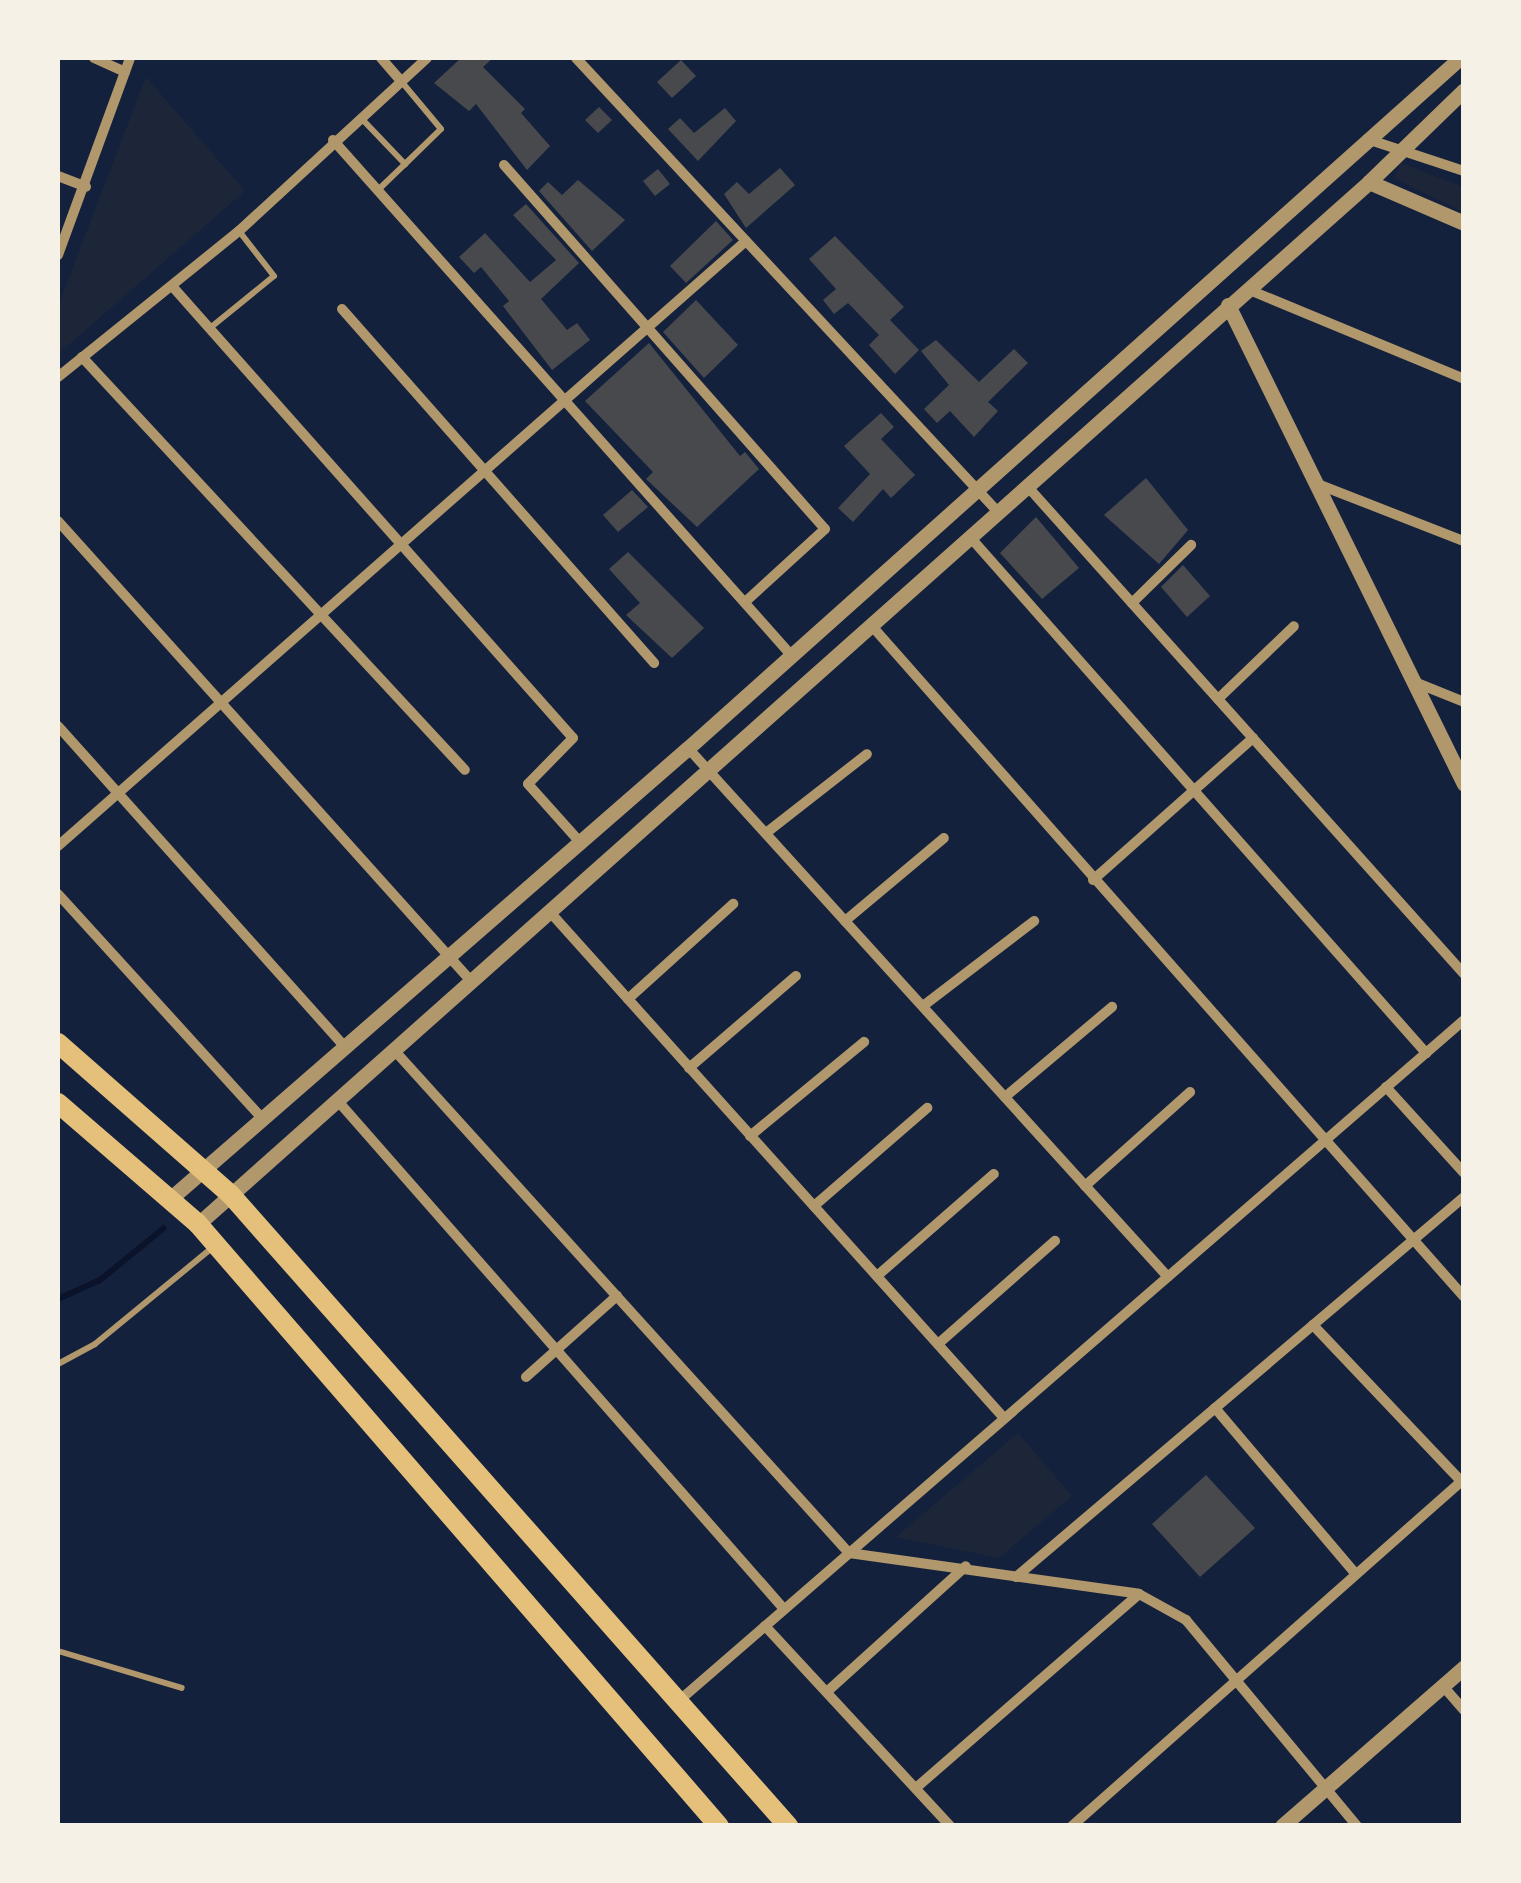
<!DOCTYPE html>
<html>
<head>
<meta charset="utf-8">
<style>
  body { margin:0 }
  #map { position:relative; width:1521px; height:1883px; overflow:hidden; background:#14213d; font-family:Raleway,sans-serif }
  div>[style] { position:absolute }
  .green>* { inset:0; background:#1d2539 }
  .stream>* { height:6px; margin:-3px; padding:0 3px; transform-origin:3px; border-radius:3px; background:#0b132b }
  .building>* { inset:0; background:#48494c }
  .service>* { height:6px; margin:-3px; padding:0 3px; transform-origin:3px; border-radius:3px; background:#b1986c }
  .minor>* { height:10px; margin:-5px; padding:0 5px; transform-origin:5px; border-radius:5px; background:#b1986c }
  .tertiary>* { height:15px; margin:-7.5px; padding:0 7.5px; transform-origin:7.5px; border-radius:7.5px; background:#b1986c }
  .primary>* { height:20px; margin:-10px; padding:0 10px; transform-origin:10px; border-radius:10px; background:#e5c07b }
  span { translate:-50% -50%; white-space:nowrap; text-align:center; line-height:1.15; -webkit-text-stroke:8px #f6f1e7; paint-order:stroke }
  .frame { position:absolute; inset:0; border:60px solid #f6f1e7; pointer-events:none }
</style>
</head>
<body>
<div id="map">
  <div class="green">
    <div style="clip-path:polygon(146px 77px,245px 191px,58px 354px,58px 306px)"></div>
    <div style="clip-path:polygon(1401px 163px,1463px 187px,1463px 212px,1394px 178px)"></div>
    <div style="clip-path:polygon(1018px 1433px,1072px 1496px,999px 1558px,896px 1537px)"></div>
  </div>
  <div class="stream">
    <div style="left:58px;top:1299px;width:46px;rotate:-24.3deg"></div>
    <div style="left:100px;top:1280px;width:82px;rotate:-39.1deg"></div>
  </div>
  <div class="building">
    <div style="clip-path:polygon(461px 58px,493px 58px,483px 67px,525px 109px,521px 113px,550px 146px,527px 170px,476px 104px,469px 111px,434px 83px)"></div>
    <div style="clip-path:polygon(681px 60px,696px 76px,672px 98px,657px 82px)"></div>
    <div style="clip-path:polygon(599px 107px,612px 120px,598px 133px,585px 120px)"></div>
    <div style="clip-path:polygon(725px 108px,736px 121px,698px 161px,668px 129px,680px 118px,694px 133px)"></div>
    <div style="clip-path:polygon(780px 168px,795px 185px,746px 228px,724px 194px,737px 182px,749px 194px)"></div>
    <div style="clip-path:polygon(658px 169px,670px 184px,655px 196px,643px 181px)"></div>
    <div style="clip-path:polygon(578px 180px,625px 220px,592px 251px,539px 191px,548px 182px,562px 195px)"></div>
    <div style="clip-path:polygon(526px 204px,579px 263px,541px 299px,567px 330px,577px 323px,590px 340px,552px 370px,503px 306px,509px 301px,481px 267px,474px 273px,459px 257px,485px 233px,530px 282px,556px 260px,513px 215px)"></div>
    <div style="clip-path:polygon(716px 221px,733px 240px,686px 283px,670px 266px)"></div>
    <div style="clip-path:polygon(835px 236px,904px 307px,890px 320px,919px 350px,895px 374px,869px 345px,879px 335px,848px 303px,834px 314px,823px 300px,836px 289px,809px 259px)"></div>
    <div style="clip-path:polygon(696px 300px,738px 345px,704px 378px,663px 332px)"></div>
    <div style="clip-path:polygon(936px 340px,979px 382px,1014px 349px,1028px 363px,988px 402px,998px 411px,974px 437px,950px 411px,937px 423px,924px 409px,949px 385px,921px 351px)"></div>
    <div style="clip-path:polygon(649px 343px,740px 456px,745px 452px,759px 469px,697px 527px,646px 479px,653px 472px,585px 401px)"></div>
    <div style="clip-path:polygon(881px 413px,894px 427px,881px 439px,915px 475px,891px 498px,883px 489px,853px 522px,838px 508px,870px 474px,844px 446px)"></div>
    <div style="clip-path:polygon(1146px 478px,1188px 530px,1159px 564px,1104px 515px)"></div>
    <div style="clip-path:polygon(632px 490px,648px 507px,618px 532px,603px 515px)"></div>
    <div style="clip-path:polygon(1036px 517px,1079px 568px,1042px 599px,1000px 553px)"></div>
    <div style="clip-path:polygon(628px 552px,704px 628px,672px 658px,626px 615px,640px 603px,609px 569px)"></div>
    <div style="clip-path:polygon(1183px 565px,1210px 596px,1187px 617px,1161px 587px)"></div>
    <div style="clip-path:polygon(1206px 1475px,1255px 1528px,1200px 1577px,1152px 1524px)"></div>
  </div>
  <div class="service">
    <div style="left:361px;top:118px;width:64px;rotate:46.3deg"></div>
    <div style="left:405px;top:164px;width:50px;rotate:-44.2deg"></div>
    <div style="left:441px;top:129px;width:62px;rotate:-129.8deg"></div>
    <div style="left:378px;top:190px;width:37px;rotate:-44deg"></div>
    <div style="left:210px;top:328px;width:82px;rotate:-39.1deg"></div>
    <div style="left:274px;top:276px;width:57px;rotate:-127.9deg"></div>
    <div style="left:58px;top:1364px;width:42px;rotate:-28.4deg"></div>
    <div style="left:95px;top:1344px;width:151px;rotate:-39.4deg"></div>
    <div style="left:58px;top:1651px;width:129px;rotate:16.6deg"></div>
  </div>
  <div class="minor">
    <div style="left:94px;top:58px;width:34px;rotate:24deg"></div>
    <div style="left:381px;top:58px;width:30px;rotate:49deg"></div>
    <div style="left:576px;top:58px;width:620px;rotate:47.09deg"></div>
    <div style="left:1367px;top:139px;width:102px;rotate:18.3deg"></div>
    <div style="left:333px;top:140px;width:689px;rotate:48.35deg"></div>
    <div style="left:504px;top:165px;width:485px;rotate:48.6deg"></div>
    <div style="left:825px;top:529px;width:108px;rotate:137.6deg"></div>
    <div style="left:58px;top:176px;width:30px;rotate:21deg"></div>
    <div style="left:58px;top:255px;width:210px;rotate:-69.9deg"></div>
    <div style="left:172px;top:286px;width:604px;rotate:48.42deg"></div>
    <div style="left:573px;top:738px;width:64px;rotate:134.4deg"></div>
    <div style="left:528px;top:784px;width:76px;rotate:48.2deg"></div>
    <div style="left:1247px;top:289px;width:235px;rotate:22.5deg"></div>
    <div style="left:342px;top:309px;width:472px;rotate:48.6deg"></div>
    <div style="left:82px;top:357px;width:563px;rotate:47.16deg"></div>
    <div style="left:58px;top:377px;width:233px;rotate:-38.9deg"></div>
    <div style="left:239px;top:231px;width:255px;rotate:-42.6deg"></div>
    <div style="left:1320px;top:485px;width:155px;rotate:21.3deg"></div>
    <div style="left:1028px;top:487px;width:654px;rotate:48.16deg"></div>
    <div style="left:58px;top:521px;width:618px;rotate:48.08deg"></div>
    <div style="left:970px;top:537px;width:689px;rotate:48.53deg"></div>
    <div style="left:1132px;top:603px;width:83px;rotate:-44.5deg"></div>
    <div style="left:871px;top:625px;width:896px;rotate:48.57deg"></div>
    <div style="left:1412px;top:681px;width:56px;rotate:22deg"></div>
    <div style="left:1218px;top:699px;width:105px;rotate:-43.8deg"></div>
    <div style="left:58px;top:726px;width:429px;rotate:48.2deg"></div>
    <div style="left:688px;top:748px;width:714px;rotate:47.78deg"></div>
    <div style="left:766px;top:833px;width:128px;rotate:-38deg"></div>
    <div style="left:58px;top:846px;width:916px;rotate:-41.33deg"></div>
    <div style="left:1093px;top:880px;width:214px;rotate:-41.6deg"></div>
    <div style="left:58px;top:894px;width:303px;rotate:47.7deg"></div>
    <div style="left:549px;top:911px;width:681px;rotate:48.09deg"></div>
    <div style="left:845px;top:921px;width:129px;rotate:-40deg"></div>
    <div style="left:628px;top:999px;width:142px;rotate:-42.1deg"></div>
    <div style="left:923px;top:1006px;width:140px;rotate:-37.4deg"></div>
    <div style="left:394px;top:1050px;width:678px;rotate:47.87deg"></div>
    <div style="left:849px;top:1553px;width:293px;rotate:8deg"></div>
    <div style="left:1139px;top:1594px;width:54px;rotate:29deg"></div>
    <div style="left:1186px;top:1620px;width:268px;rotate:50.3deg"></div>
    <div style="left:689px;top:1068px;width:141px;rotate:-40.7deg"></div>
    <div style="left:1386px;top:1087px;width:116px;rotate:47.8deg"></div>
    <div style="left:1005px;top:1097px;width:140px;rotate:-40.1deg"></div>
    <div style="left:337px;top:1100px;width:677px;rotate:48.71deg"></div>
    <div style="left:750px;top:1136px;width:148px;rotate:-39.5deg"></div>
    <div style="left:1085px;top:1186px;width:141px;rotate:-41.8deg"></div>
    <div style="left:814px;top:1206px;width:150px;rotate:-40.9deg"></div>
    <div style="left:877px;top:1276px;width:155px;rotate:-41.1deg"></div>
    <div style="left:1313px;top:1325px;width:215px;rotate:46.5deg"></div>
    <div style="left:938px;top:1344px;width:156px;rotate:-41.4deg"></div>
    <div style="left:526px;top:1377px;width:122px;rotate:-41.7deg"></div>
    <div style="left:1215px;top:1408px;width:218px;rotate:49.7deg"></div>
    <div style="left:1016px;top:1577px;width:587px;rotate:-40.31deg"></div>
    <div style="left:765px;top:1626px;width:272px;rotate:47.2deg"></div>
    <div style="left:1443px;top:1686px;width:32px;rotate:49deg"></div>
    <div style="left:830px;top:1689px;width:183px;rotate:-42.1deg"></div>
    <div style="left:681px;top:1699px;width:1036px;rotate:-40.93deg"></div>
    <div style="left:917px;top:1787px;width:294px;rotate:-41deg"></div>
    <div style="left:1072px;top:1826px;width:524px;rotate:-41.52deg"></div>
  </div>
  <div class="tertiary">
    <div style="left:1369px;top:182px;width:103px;rotate:23.3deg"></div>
    <div style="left:1228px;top:305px;width:534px;rotate:63.77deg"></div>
    <div style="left:171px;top:1198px;width:685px;rotate:-41.04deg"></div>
    <div style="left:688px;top:748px;width:1035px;rotate:-41.79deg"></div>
    <div style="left:198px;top:1224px;width:1567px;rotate:-41.66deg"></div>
    <div style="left:1369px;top:182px;width:132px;rotate:-44.1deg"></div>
    <div style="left:1282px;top:1826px;width:242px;rotate:-41.1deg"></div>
  </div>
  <div class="primary">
    <div style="left:58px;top:1043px;width:230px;rotate:41.3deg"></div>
    <div style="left:231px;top:1195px;width:842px;rotate:48.56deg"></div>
    <div style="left:58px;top:1103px;width:185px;rotate:40.8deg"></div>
    <div style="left:198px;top:1224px;width:796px;rotate:49.13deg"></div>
  </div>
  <div class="frame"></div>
</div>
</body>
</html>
